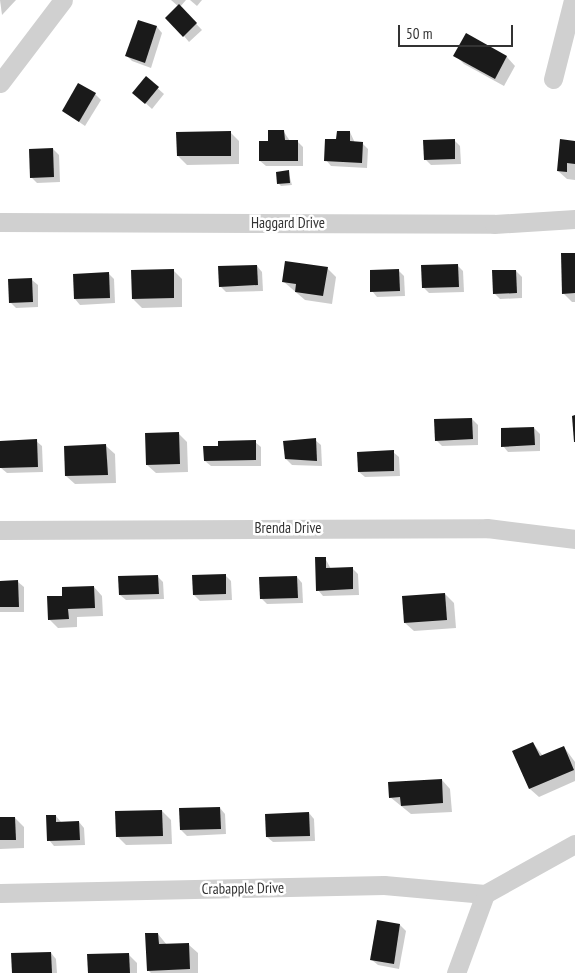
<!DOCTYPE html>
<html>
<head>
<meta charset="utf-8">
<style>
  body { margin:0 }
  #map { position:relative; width:575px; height:973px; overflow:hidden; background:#fff; font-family:"PT Sans Narrow",sans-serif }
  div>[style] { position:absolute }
  .shadow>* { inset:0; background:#0003 }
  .building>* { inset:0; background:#1a1a1a }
  .minor>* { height:19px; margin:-9.5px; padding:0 9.5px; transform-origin:9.5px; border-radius:9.5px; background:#d0d0d0 }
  span { translate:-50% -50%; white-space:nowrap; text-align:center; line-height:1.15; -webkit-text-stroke:5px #fff; paint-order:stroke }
  .street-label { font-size:15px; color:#333 }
  .scale { position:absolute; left:398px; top:25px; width:115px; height:22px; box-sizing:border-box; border:2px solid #333; border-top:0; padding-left:6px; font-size:15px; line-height:18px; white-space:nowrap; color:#333; -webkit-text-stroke:4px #fff; paint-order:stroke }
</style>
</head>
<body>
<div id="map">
  <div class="shadow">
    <div style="clip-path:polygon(0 0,16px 0,2px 15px)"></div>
    <div style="clip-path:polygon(171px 0,186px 0,180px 7px,202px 30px,189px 42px,184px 36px,179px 7px)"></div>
    <div style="clip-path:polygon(190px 0,202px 0,197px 6px)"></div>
    <div style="clip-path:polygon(138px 21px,157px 27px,162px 33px,151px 68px,132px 61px,127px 56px)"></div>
    <div style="clip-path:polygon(466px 35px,507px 57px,515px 66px,504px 86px,464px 64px,455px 55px)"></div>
    <div style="clip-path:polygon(146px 78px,164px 94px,152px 109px,140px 98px)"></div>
    <div style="clip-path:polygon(95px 94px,101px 100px,85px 126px,63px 111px)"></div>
    <div style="clip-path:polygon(230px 132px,239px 141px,239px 164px,187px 165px,178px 156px)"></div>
    <div style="clip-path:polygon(284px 132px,290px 141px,297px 141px,303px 147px,303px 166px,266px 166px,260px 161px,270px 143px)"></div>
    <div style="clip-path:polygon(350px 132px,355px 143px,362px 143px,368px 149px,367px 168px,331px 166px,326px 160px,337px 140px)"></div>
    <div style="clip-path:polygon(454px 140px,460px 146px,461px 164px,431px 165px,425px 159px)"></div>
    <div style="clip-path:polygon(575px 142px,575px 180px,567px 179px,558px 171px)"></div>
    <div style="clip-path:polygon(53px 149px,59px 155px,60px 182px,37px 183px,31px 177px)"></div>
    <div style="clip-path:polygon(288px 171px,292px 185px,281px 186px,279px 184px)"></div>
    <div style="clip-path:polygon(575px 254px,575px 302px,572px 302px,563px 293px)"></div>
    <div style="clip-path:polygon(457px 265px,463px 271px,464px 292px,429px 293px,423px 287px)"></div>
    <div style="clip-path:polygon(257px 266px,262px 272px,263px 291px,226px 292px,220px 286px)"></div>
    <div style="clip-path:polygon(327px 268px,336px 277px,332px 304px,305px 300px,284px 282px)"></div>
    <div style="clip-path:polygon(173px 270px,182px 279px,182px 307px,142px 308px,133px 299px)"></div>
    <div style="clip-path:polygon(398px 270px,404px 276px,405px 296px,377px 297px,372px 291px)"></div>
    <div style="clip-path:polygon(516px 271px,522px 277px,522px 298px,500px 299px,494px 293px)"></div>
    <div style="clip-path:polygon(109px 274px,114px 279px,115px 303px,80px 305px,75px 299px)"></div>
    <div style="clip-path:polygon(32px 280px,38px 285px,38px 307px,16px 308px,10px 302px)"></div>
    <div style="clip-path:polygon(472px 419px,478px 425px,478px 445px,442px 446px,436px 440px)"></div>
    <div style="clip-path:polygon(534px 428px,540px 434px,540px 451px,508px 452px,503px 446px)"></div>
    <div style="clip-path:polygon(178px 433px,187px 442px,188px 472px,156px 473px,147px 465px)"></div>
    <div style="clip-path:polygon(315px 440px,321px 445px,322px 466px,292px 465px,286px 459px)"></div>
    <div style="clip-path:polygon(36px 441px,42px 446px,43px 472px,7px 473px,1px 468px,0 442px)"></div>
    <div style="clip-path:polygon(255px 442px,261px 447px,261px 466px,211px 466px,205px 461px)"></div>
    <div style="clip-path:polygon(106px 446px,115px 454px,116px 483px,75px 484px,66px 476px)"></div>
    <div style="clip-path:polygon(393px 452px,399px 457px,400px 476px,365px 477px,359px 472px)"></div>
    <div style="clip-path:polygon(325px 558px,331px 569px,352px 568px,358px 574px,359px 595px,323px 596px,318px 590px)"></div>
    <div style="clip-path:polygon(225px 575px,231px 581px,232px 600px,200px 601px,194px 595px)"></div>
    <div style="clip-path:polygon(157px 576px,163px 582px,164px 599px,126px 600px,120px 595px)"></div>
    <div style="clip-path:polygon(297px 577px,302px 583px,303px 603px,267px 604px,261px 598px)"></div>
    <div style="clip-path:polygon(0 582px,18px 582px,24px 587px,24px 612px,0 612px)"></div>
    <div style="clip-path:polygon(94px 587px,102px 596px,103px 616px,77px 617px,77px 627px,58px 628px,49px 619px,63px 597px)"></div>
    <div style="clip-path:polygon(445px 594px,454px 603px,456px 628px,414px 631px,405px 623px)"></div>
    <div style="clip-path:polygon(533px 743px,543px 756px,564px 747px,575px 762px,575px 781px,539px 797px,530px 789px,514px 751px)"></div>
    <div style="clip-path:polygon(442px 780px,450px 789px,452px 812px,411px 814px,390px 797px)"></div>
    <div style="clip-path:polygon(220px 808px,225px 814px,226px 834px,187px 836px,181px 830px)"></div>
    <div style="clip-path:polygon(162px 811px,171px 820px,172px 844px,126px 845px,118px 837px)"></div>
    <div style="clip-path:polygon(309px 813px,314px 819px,315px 841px,273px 842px,267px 837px)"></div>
    <div style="clip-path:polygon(56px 816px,61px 822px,79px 822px,84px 828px,85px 845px,54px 846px,49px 840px)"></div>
    <div style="clip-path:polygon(0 818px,15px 818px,24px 827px,24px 848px,0 849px)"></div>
    <div style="clip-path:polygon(378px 922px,400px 925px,406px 931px,399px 969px,378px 965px,372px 960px)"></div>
    <div style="clip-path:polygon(158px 934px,167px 945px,189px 945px,198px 953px,198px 973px,151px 973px,148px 970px)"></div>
    <div style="clip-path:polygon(51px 953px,56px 959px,57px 973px,13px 973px)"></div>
    <div style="clip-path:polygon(128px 954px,137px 963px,137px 973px,89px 973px)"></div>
  </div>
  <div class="building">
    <div style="clip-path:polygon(179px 4px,197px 23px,183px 37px,165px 18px)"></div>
    <div style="clip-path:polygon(138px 20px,157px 26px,145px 63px,125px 56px)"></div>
    <div style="clip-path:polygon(466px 33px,507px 56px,495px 79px,453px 56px)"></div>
    <div style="clip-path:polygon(146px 76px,159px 87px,145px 104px,132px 93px)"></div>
    <div style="clip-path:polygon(78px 83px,96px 93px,79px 122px,62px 111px)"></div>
    <div style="clip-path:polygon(268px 130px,284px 130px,285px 140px,298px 140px,298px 161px,259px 161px,259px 141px,268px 141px)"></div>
    <div style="clip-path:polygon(231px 131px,231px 156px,177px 156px,176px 132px)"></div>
    <div style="clip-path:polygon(337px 131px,350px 131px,350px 141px,363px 142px,362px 163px,324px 161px,325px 139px,336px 139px)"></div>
    <div style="clip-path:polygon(455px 139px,455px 159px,424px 160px,423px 140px)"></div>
    <div style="clip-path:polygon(560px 139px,575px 141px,575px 164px,567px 163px,567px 172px,557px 171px)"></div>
    <div style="clip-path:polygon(53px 148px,54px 177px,30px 178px,29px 149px)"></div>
    <div style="clip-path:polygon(289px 170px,290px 183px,277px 184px,276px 172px)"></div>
    <div style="clip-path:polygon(561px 253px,575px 253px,575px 293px,562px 294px)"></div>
    <div style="clip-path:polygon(285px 261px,328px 267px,323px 296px,295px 292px,296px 284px,282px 282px)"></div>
    <div style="clip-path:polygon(458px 264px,459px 287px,422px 288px,421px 265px)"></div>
    <div style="clip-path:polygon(257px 265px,258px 285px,219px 287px,218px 266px)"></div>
    <div style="clip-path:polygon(174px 269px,174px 298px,132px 299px,131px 270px)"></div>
    <div style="clip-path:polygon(399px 269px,400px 291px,370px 292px,370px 270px)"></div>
    <div style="clip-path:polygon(492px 270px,516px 270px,517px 293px,493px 294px)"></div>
    <div style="clip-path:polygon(109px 272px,110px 298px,74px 299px,73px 274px)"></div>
    <div style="clip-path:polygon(32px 278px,33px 302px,9px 303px,8px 279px)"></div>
    <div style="clip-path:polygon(575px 415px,575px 442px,574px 442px,572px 416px)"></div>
    <div style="clip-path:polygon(472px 418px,473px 439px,435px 441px,434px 419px)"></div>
    <div style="clip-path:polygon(534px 427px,535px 445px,501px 447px,501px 428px)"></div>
    <div style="clip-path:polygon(179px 432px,180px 464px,146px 465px,145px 433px)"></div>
    <div style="clip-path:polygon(316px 438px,317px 461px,285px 459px,283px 441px)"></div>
    <div style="clip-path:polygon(37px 439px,38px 467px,0 468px,0 441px)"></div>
    <div style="clip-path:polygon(256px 440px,256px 460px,204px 461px,203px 446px,218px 446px,218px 441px)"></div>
    <div style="clip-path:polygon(106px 444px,108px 475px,65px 476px,64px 446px)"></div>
    <div style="clip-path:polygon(394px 450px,394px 471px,358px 472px,357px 452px)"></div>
    <div style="clip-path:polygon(315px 557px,326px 557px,326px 568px,353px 567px,353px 589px,316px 591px)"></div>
    <div style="clip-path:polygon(226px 574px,226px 594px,193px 595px,192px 575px)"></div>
    <div style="clip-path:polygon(158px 575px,159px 594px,119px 595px,118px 576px)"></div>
    <div style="clip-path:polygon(297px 576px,298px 598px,260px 599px,259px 577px)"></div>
    <div style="clip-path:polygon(18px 580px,19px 607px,0 607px,0 581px)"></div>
    <div style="clip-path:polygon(94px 586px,95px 608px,68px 609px,69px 619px,48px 620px,47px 596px,62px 596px,62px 587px)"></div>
    <div style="clip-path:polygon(445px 593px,447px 620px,404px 623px,402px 596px)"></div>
    <div style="clip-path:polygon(533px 742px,540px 756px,564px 746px,574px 770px,529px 789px,512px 751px)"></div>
    <div style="clip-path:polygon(442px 779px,443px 803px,401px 806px,400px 797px,389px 798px,388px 782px)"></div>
    <div style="clip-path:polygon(220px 807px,221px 829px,180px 830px,179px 808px)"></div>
    <div style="clip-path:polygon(162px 810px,163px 836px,116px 837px,115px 811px)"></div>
    <div style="clip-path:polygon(309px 812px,310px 836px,266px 837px,265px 814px)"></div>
    <div style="clip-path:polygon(46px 815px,56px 815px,56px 822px,79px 821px,80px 840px,47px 841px)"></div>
    <div style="clip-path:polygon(0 817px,15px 817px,16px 840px,0 840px)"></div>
    <div style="clip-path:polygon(377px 920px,400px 924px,394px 964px,370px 960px)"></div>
    <div style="clip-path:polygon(145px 933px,158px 933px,159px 944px,189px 943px,190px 969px,147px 971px)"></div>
    <div style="clip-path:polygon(51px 952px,52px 973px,12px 973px,11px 953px)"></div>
    <div style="clip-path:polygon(129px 953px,130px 973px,88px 973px,87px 954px)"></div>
  </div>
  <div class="minor">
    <div style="left:553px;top:79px;width:81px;rotate:-75.8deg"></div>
    <div style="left:0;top:83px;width:104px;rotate:-52.8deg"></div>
    <div style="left:0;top:222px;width:494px;rotate:0.2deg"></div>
    <div style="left:494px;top:224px;width:81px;rotate:-3.5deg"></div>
    <div style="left:0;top:530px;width:487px;rotate:-0.2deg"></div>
    <div style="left:487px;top:528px;width:89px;rotate:7.1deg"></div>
    <div style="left:0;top:893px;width:384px;rotate:-1.2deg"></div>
    <div style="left:384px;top:885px;width:101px;rotate:5.1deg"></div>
    <div style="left:456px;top:973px;width:84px;rotate:-69.8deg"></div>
    <div style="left:485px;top:894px;width:103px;rotate:-29.1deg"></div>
  </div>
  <div class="street-label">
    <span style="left:288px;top:223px">Haggard Drive</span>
    <span style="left:288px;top:528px">Brenda Drive</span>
    <span style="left:243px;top:888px;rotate:-1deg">Crabapple Drive</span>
  </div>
  <div class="scale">50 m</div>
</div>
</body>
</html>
